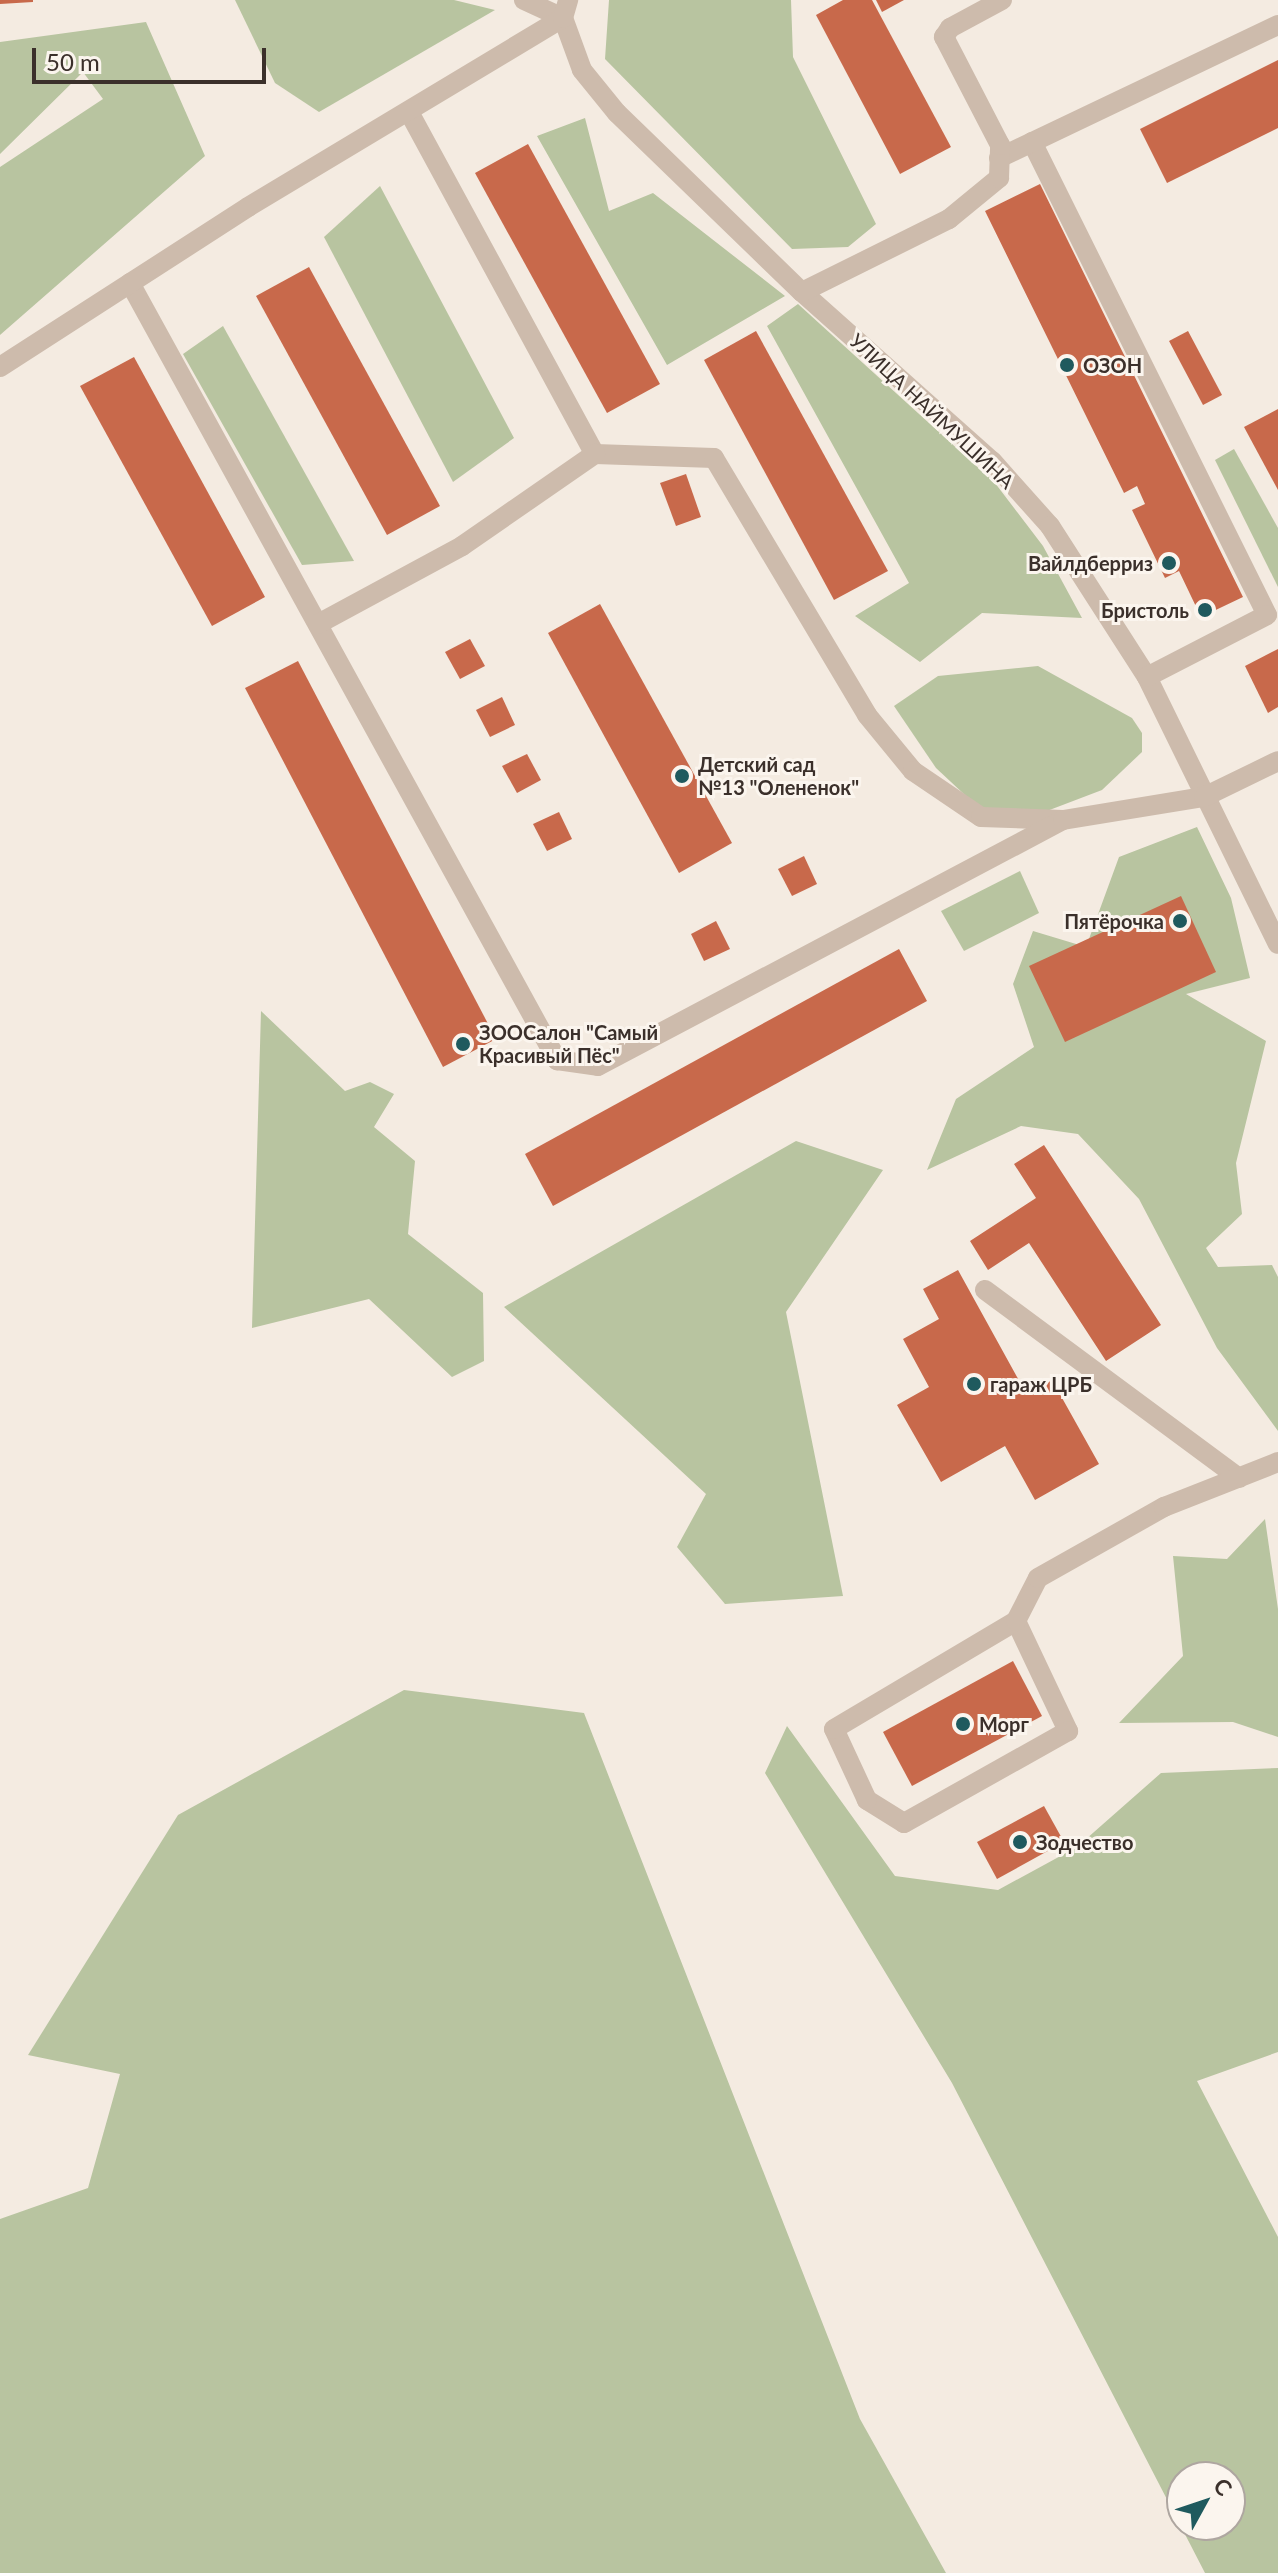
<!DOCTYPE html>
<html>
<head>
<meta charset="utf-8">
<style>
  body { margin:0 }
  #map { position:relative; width:1278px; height:2573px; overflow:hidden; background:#f4ebe1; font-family:Lato,sans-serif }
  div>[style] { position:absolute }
  .green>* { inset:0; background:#b8c4a0 }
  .building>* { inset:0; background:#c8694b }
  .minor>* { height:20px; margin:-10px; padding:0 10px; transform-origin:10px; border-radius:10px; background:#cdbbac }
  .dots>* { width:22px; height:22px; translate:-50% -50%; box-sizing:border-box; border:4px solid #fbf5ee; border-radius:50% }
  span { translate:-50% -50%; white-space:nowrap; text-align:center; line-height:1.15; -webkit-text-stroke:6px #fbf5ee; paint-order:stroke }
  .poi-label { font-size:20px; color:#3b302b; font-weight:700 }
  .left { translate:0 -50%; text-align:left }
  .right { translate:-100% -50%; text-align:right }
  .street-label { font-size:20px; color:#3b302b }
  .north { position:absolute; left:1166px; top:2461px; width:80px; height:80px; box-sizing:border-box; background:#fbf5ee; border:2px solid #aea6a0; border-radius:50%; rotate:50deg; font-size:22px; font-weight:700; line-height:32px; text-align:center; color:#3b302b }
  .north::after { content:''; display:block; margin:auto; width:28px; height:36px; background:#1f5a5e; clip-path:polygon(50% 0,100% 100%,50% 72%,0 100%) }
  .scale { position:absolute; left:32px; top:48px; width:234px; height:36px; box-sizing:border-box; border:4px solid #3b302b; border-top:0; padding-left:10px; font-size:24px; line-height:28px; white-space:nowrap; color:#3b302b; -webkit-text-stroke:6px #fbf5ee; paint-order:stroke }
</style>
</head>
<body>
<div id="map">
  <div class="green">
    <div style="clip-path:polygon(235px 0,454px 0,495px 10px,319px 112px,275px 83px)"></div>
    <div style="clip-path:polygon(609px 0,791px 0,793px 57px,876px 224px,848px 247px,792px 249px,605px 59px)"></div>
    <div style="clip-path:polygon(146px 22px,205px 156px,0 335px,0 167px,103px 99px,83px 72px,0 154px,0 42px)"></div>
    <div style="clip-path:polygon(585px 118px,609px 211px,653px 193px,785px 296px,667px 365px,537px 136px)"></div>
    <div style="clip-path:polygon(380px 186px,514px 438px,453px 482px,324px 237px)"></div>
    <div style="clip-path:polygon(798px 304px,995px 483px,1043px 546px,1082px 618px,982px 613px,920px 662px,855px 616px,909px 583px,767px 326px)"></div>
    <div style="clip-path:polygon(223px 326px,354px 561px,302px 565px,183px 354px)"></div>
    <div style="clip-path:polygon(1234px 449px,1278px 528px,1278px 587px,1215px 460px)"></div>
    <div style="clip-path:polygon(1038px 666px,1132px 718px,1142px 733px,1142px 752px,1102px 790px,1039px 814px,982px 811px,936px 768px,894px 706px,938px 676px)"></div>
    <div style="clip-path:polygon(1197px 827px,1231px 898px,1250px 978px,1186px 994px,1266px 1041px,1236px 1163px,1242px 1214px,1206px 1248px,1218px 1267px,1272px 1265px,1278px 1277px,1278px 1431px,1217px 1348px,1139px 1199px,1078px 1134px,1021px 1126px,927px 1170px,956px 1099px,1034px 1047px,1013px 984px,1033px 931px,1086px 947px,1119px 857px)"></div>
    <div style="clip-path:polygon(1020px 871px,1039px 913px,964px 951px,941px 911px)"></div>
    <div style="clip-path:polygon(261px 1011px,345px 1091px,370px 1082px,394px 1094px,374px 1127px,415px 1161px,408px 1234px,483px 1293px,484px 1361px,452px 1377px,369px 1299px,252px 1328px)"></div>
    <div style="clip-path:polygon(796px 1141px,883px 1170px,786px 1312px,843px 1596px,725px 1604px,677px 1547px,706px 1494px,504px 1307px)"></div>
    <div style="clip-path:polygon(1265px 1519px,1278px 1609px,1278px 1737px,1233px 1722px,1119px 1723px,1183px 1656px,1173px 1556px,1227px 1559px)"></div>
    <div style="clip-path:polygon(404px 1690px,584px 1713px,860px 2419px,946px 2573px,0 2573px,0 2219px,88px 2188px,120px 2074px,28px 2055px,178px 1815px)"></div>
    <div style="clip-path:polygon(evenodd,787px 1726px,895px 1876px,998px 1890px,1077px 1847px,1161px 1773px,1278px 1768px,1278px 2052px,1197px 2081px,1278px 2237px,1278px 2573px,1205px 2573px,952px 2083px,765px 1773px,787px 1726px,1230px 2477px,1230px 2525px,1182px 2525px,1182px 2477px,1230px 2477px)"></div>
  </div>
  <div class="building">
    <div style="clip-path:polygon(0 0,33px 0,33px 2px,0 4px)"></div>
    <div style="clip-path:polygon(843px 0,872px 0,951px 147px,900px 174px,816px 15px)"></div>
    <div style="clip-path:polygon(876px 0,904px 0,882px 12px)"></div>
    <div style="clip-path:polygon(1278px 60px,1278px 128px,1167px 183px,1140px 129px)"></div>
    <div style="clip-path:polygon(528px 144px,660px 384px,607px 413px,475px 173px)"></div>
    <div style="clip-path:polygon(1040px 184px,1243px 597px,1201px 617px,1179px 571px,1165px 578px,1132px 510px,1145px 504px,1137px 486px,1124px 493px,985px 211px)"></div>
    <div style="clip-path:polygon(309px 267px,440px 506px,387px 535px,256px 296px)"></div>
    <div style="clip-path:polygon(756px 331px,888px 571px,834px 600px,704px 360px)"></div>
    <div style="clip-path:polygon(1188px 331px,1222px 395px,1203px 405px,1169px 341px)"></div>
    <div style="clip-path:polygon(134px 357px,265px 597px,212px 626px,80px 386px)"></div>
    <div style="clip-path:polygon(1278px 409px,1278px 490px,1244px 427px)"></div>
    <div style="clip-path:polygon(686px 474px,701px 517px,676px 526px,660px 483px)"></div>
    <div style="clip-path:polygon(600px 604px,732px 843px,679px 873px,548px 633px)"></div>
    <div style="clip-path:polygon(470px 639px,485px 666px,460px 679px,445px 652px)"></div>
    <div style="clip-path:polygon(1278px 649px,1278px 707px,1268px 713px,1245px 666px)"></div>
    <div style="clip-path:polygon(298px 661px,496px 1039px,443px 1067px,245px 688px)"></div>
    <div style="clip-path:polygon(502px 697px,515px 725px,490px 737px,476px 710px)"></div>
    <div style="clip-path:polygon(527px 754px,541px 780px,517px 793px,502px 766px)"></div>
    <div style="clip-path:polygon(559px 812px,572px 839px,547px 851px,533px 824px)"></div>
    <div style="clip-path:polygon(804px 856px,817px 884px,792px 896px,778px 869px)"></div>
    <div style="clip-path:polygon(1181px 896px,1216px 972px,1065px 1042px,1029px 966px)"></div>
    <div style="clip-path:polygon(716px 921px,730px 949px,704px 961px,691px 934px)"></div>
    <div style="clip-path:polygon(899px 949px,927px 1001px,553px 1206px,525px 1154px)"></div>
    <div style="clip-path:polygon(1044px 1145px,1161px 1325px,1106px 1361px,1029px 1243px,988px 1270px,970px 1241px,1036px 1198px,1014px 1164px)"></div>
    <div style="clip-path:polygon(958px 1270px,1027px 1395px,1052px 1380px,1099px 1464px,1035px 1500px,1005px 1446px,941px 1482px,897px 1405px,929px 1387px,903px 1339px,939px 1319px,923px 1289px)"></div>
    <div style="clip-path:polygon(1013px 1661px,1042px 1716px,912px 1786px,883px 1732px)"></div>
    <div style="clip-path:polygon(1044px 1806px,1064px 1842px,997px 1879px,977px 1842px)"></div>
  </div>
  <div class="minor">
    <div style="left:524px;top:0;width:43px;rotate:24.8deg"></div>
    <div style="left:563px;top:18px;width:55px;rotate:69.9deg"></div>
    <div style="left:582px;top:70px;width:55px;rotate:50.9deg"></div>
    <div style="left:617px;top:113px;width:257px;rotate:44.1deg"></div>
    <div style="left:802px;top:292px;width:254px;rotate:41.7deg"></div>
    <div style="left:992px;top:461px;width:87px;rotate:48.3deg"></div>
    <div style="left:1050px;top:526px;width:179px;rotate:57.3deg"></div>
    <div style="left:1147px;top:677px;width:297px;rotate:63.9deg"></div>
    <div style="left:409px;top:112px;width:389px;rotate:61.5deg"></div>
    <div style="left:595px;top:454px;width:119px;rotate:1.9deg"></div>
    <div style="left:714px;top:458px;width:299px;rotate:59.2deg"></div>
    <div style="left:867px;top:715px;width:72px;rotate:50.6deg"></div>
    <div style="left:913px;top:771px;width:82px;rotate:34.1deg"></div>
    <div style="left:981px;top:817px;width:82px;rotate:2.1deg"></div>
    <div style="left:1032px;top:142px;width:528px;rotate:63.58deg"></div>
    <div style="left:1267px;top:615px;width:135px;rotate:152.7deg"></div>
    <div style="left:999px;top:158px;width:309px;rotate:-25.5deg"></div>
    <div style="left:130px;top:283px;width:887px;rotate:61.21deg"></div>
    <div style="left:557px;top:1060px;width:41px;rotate:8.3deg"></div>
    <div style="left:598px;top:1066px;width:526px;rotate:-27.88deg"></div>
    <div style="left:1063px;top:820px;width:143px;rotate:-9.3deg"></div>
    <div style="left:1204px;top:797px;width:82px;rotate:-25.9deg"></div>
    <div style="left:802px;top:292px;width:164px;rotate:-26.4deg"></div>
    <div style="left:949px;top:219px;width:65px;rotate:-39.4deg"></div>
    <div style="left:999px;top:178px;width:33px;rotate:-88deg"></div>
    <div style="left:1000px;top:145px;width:122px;rotate:-117.4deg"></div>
    <div style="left:944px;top:37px;width:11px;rotate:-56deg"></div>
    <div style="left:950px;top:28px;width:59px;rotate:-28.3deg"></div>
    <div style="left:0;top:367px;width:295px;rotate:-32.8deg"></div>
    <div style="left:248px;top:207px;width:367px;rotate:-31deg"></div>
    <div style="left:563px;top:18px;width:19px;rotate:-74deg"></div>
    <div style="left:318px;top:624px;width:164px;rotate:-28.4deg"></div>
    <div style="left:462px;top:546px;width:162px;rotate:-34.7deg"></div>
    <div style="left:985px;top:1290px;width:316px;rotate:36.5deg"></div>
    <div style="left:1016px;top:1621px;width:122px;rotate:64.7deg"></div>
    <div style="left:1068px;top:1731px;width:188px;rotate:150.7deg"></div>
    <div style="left:904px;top:1823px;width:44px;rotate:-148.1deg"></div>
    <div style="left:867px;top:1800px;width:78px;rotate:-114.9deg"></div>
    <div style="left:834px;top:1729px;width:212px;rotate:-30.7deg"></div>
    <div style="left:1016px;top:1621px;width:48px;rotate:-62.9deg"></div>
    <div style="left:1038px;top:1578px;width:145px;rotate:-29.4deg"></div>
    <div style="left:1164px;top:1507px;width:123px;rotate:-21.5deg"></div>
  </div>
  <div class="dots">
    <div style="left:1067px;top:365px;background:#1f5a5e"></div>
    <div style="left:1169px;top:563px;background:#1f5a5e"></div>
    <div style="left:1205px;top:610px;background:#1f5a5e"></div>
    <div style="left:682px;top:776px;background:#1f5a5e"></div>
    <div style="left:1180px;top:921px;background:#1f5a5e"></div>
    <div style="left:463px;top:1044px;background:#1f5a5e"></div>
    <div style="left:974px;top:1384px;background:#1f5a5e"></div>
    <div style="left:963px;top:1724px;background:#1f5a5e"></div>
    <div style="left:1020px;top:1842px;background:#1f5a5e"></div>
  </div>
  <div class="poi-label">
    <span class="left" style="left:1083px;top:365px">ОЗОН</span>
    <span class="right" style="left:1153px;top:563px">Вайлдберриз</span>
    <span class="right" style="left:1189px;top:610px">Бристоль</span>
    <span class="left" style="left:698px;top:776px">Детский сад<br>№13 "Олененок"</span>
    <span class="right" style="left:1164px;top:921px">Пятёрочка</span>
    <span class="left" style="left:479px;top:1044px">ЗООСалон "Самый<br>Красивый Пёс"</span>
    <span class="left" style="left:990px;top:1384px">гараж ЦРБ</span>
    <span class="left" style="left:979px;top:1724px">Морг</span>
    <span class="left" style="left:1036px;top:1842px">Зодчество</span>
  </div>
  <div class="street-label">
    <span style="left:932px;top:411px;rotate:43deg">УЛИЦА НАЙМУШИНА</span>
  </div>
  <div class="north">С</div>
  <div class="scale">50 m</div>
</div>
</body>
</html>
